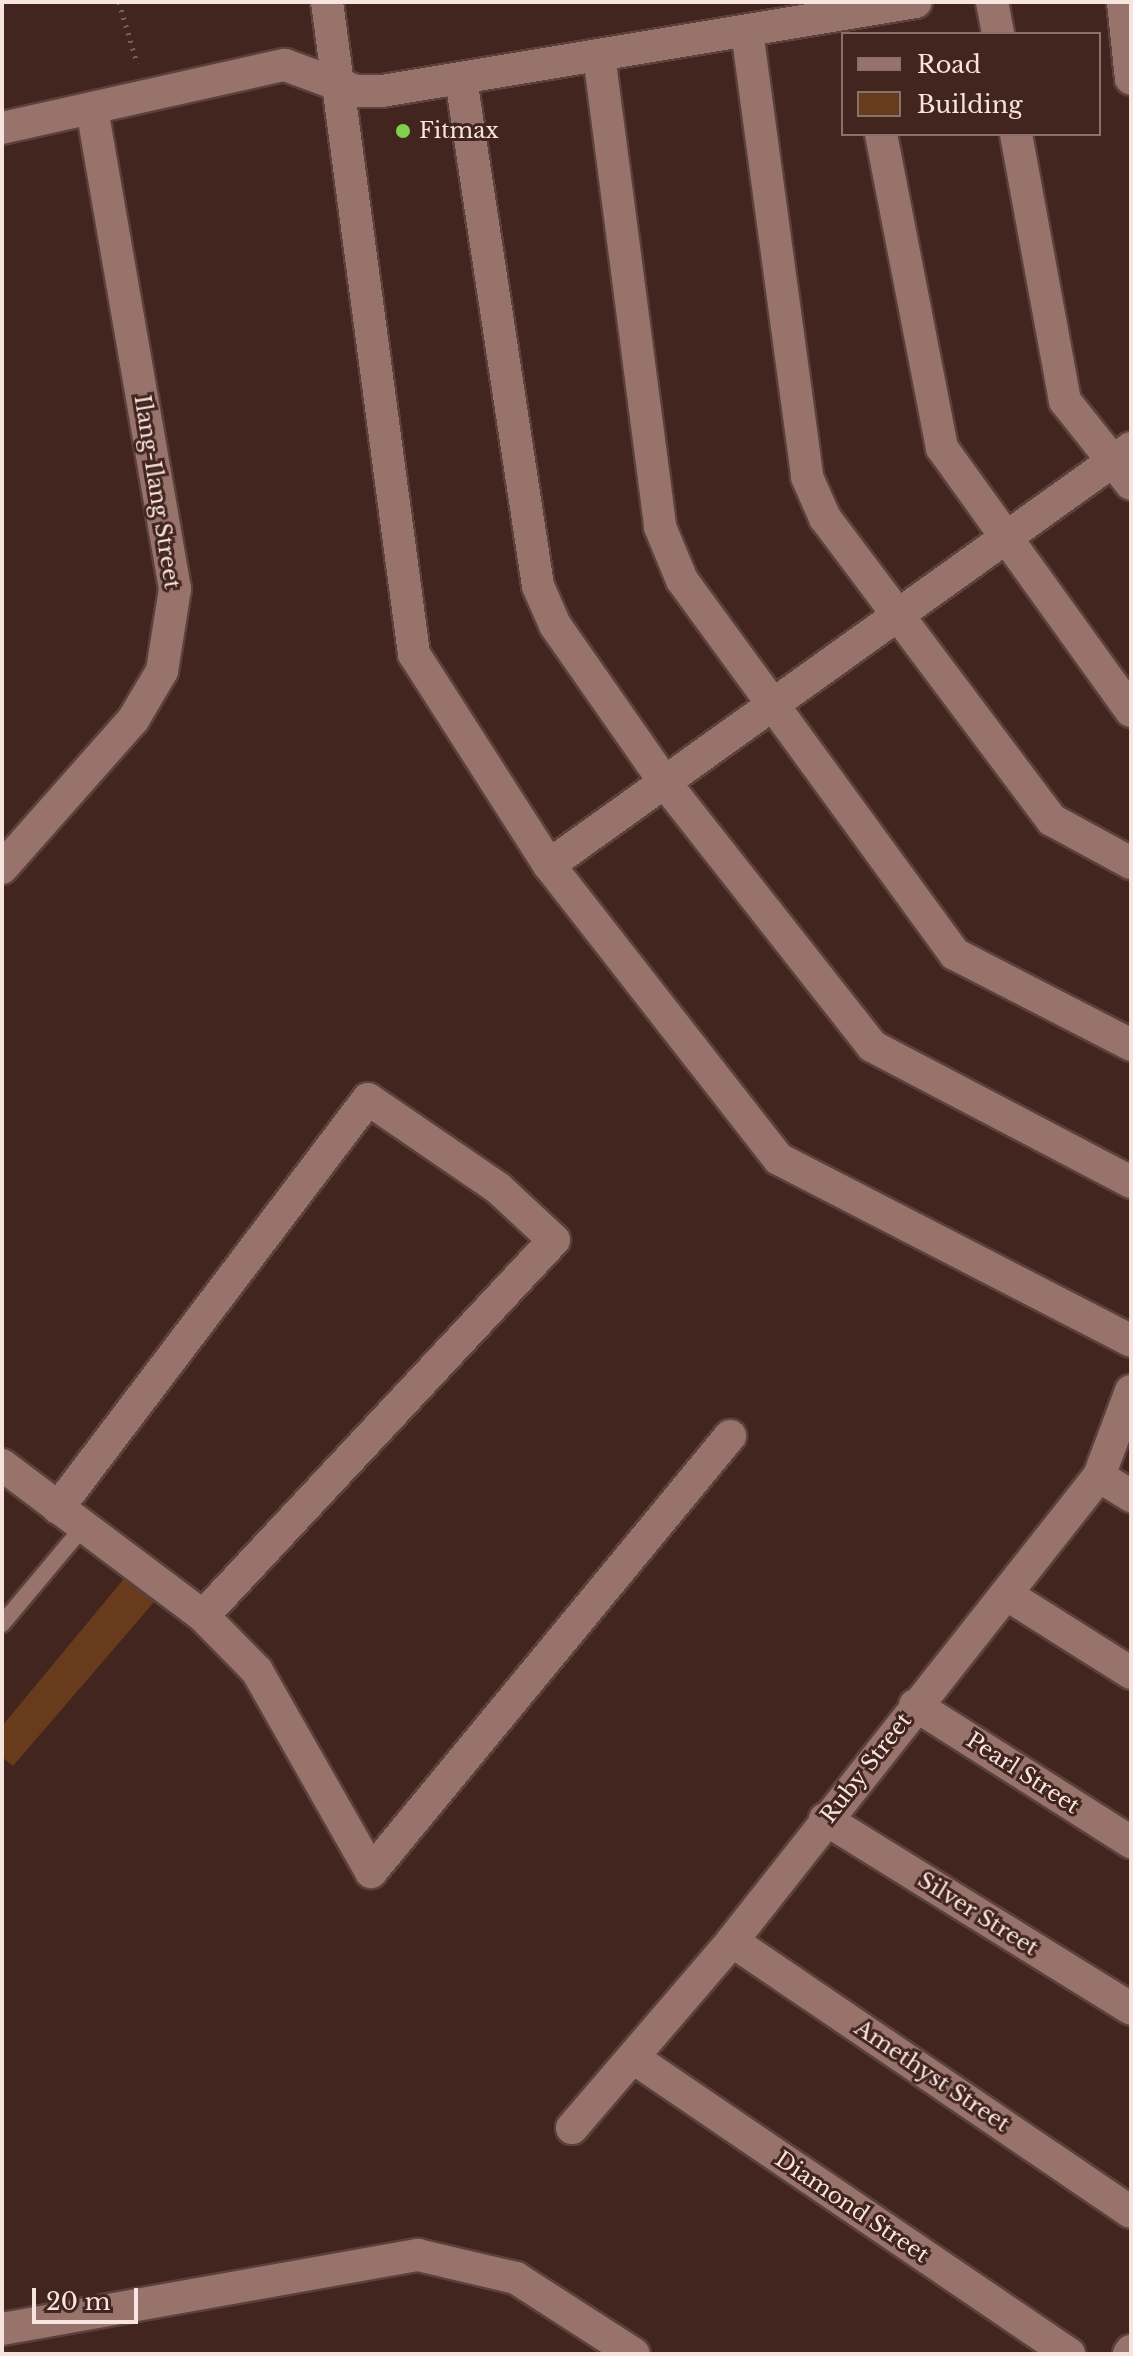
<!DOCTYPE html>
<html>
<head>
<meta charset="utf-8">
<style>
  body { margin:0 }
  #map { position:relative; width:1133px; height:2356px; overflow:hidden; background:#42251f; font-family:"Libre Baskerville",serif }
  div>[style] { position:absolute }
  .building>* { inset:0; background:#673b1c }
  .path>* { height:5px; margin-top:-2.5px; transform-origin:0; background:repeating-linear-gradient(90deg,#7a605a 0 2px,transparent 0 8px) }
  .roads { filter:drop-shadow(2px 0 #5a413c) drop-shadow(-2px 0 #5a413c) drop-shadow(0 2px #5a413c) drop-shadow(0 -2px #5a413c) }
  .lane>* { height:16px; margin:-8px; padding:0 8px; transform-origin:8px; border-radius:8px; background:#97736b }
  .street>* { height:32px; margin:-16px; padding:0 16px; transform-origin:16px; border-radius:16px; background:#97736b }
  .dots>* { width:22px; height:22px; translate:-50% -50%; box-sizing:border-box; border:4px solid #42251f; border-radius:50% }
  span { translate:-50% -50%; white-space:nowrap; text-align:center; line-height:1.15; -webkit-text-stroke:6px #42251f; paint-order:stroke }
  .poi-label { font-size:22px; color:#f8e4df }
  .left { translate:0 -50%; text-align:left }
  .street-label { font-size:22px; color:#f8e4df }
  .frame { position:absolute; inset:0; border:4px solid #f8e4df; pointer-events:none }
  .legend { position:absolute; left:841px; top:32px; width:260px; height:104px; box-sizing:border-box; background:#42251f; border:2px solid #8b716c; margin:0; padding:10px 14px; list-style:none; font-size:24px; color:#f8e4df }
  .legend li { display:flex; align-items:center; gap:16px; height:40px }
  .legend b { width:40px; border:2px solid #8b716c }
  .scale { position:absolute; left:32px; top:2288px; width:106px; height:36px; box-sizing:border-box; border:4px solid #f8e4df; border-top:0; padding-left:10px; font-size:24px; line-height:28px; white-space:nowrap; color:#f8e4df; -webkit-text-stroke:6px #42251f; paint-order:stroke }
</style>
</head>
<body>
<div id="map">
  <div class="building">
    <div style="clip-path:polygon(132px 1569px,161px 1594px,13px 1766px,2px 1757px,2px 1726px)"></div>
  </div>
  <div class="path">
    <div style="left:119px;top:2px;width:64px;rotate:73.6deg"></div>
  </div>
  <div class="roads">
    <div class="lane">
      <div style="left:2px;top:1624px;width:126px;rotate:-50.1deg"></div>
    </div>
    <div class="street">
      <div style="left:327px;top:2px;width:658px;rotate:82.4deg"></div>
      <div style="left:414px;top:654px;width:250px;rotate:57.4deg"></div>
      <div style="left:549px;top:865px;width:373px;rotate:52deg"></div>
      <div style="left:779px;top:1159px;width:396px;rotate:27.3deg"></div>
      <div style="left:992px;top:2px;width:33px;rotate:79deg"></div>
      <div style="left:1123px;top:2px;width:77px;rotate:84.1deg"></div>
      <div style="left:747px;top:31px;width:450px;rotate:82.3deg"></div>
      <div style="left:807px;top:477px;width:45px;rotate:66.3deg"></div>
      <div style="left:825px;top:518px;width:378px;rotate:53.1deg"></div>
      <div style="left:1052px;top:820px;width:90px;rotate:28.6deg"></div>
      <div style="left:599px;top:55px;width:476px;rotate:82.6deg"></div>
      <div style="left:660px;top:527px;width:57px;rotate:67.5deg"></div>
      <div style="left:682px;top:580px;width:463px;rotate:53.9deg"></div>
      <div style="left:955px;top:954px;width:198px;rotate:27.3deg"></div>
      <div style="left:461px;top:79px;width:513px;rotate:81.36deg"></div>
      <div style="left:538px;top:586px;width:43px;rotate:66.4deg"></div>
      <div style="left:555px;top:625px;width:194px;rotate:55.1deg"></div>
      <div style="left:666px;top:784px;width:333px;rotate:51.8deg"></div>
      <div style="left:872px;top:1046px;width:293px;rotate:27.7deg"></div>
      <div style="left:2px;top:128px;width:290px;rotate:-12.6deg"></div>
      <div style="left:285px;top:65px;width:76px;rotate:20.1deg"></div>
      <div style="left:356px;top:91px;width:26px"></div>
      <div style="left:382px;top:91px;width:541px;rotate:-9.46deg"></div>
      <div style="left:881px;top:134px;width:320px;rotate:79deg"></div>
      <div style="left:942px;top:448px;width:324px;rotate:54.3deg"></div>
      <div style="left:1016px;top:134px;width:271px;rotate:79.6deg"></div>
      <div style="left:1065px;top:401px;width:106px;rotate:51.5deg"></div>
      <div style="left:549px;top:865px;width:716px;rotate:-35.62deg"></div>
      <div style="left:2px;top:868px;width:198px;rotate:-48.5deg"></div>
      <div style="left:133px;top:720px;width:57px;rotate:-59.4deg"></div>
      <div style="left:162px;top:671px;width:83px;rotate:-81deg"></div>
      <div style="left:175px;top:589px;width:487px;rotate:-99.8deg"></div>
      <div style="left:2px;top:1465px;width:251px;rotate:36.9deg"></div>
      <div style="left:203px;top:1616px;width:77px;rotate:45.5deg"></div>
      <div style="left:257px;top:1671px;width:231px;rotate:60.4deg"></div>
      <div style="left:371px;top:1872px;width:565px;rotate:-50.53deg"></div>
      <div style="left:1099px;top:1476px;width:38px;rotate:32deg"></div>
      <div style="left:58px;top:1508px;width:513px;rotate:-52.84deg"></div>
      <div style="left:368px;top:1099px;width:158px;rotate:34.4deg"></div>
      <div style="left:498px;top:1188px;width:76px;rotate:42.9deg"></div>
      <div style="left:554px;top:1240px;width:514px;rotate:133.03deg"></div>
      <div style="left:1006px;top:1594px;width:148px;rotate:32.3deg"></div>
      <div style="left:915px;top:1705px;width:256px;rotate:32.4deg"></div>
      <div style="left:825px;top:1819px;width:360px;rotate:31.8deg"></div>
      <div style="left:732px;top:1941px;width:482px;rotate:34.2deg"></div>
      <div style="left:635px;top:2059px;width:525px;rotate:34.2deg"></div>
      <div style="left:572px;top:2128px;width:246px;rotate:-49.4deg"></div>
      <div style="left:732px;top:1941px;width:592px;rotate:-51.72deg"></div>
      <div style="left:1099px;top:1476px;width:91px;rotate:-69.4deg"></div>
      <div style="left:2px;top:2329px;width:423px;rotate:-10.1deg"></div>
      <div style="left:418px;top:2255px;width:101px;rotate:13.2deg"></div>
      <div style="left:516px;top:2278px;width:140px;rotate:32.8deg"></div>
      <div style="left:1129px;top:2354px;width:4px;rotate:-56deg"></div>
    </div>
  </div>
  <div class="dots">
    <div style="left:403px;top:131px;background:#81d050"></div>
  </div>
  <div class="poi-label">
    <span class="left" style="left:419px;top:131px">Fitmax</span>
  </div>
  <div class="street-label">
    <span style="left:157px;top:492px;rotate:81deg">Ilang-Ilang Street</span>
    <span style="left:866px;top:1768px;rotate:-52deg">Ruby Street</span>
    <span style="left:1023px;top:1773px;rotate:33deg">Pearl Street</span>
    <span style="left:978px;top:1914px;rotate:32deg">Silver Street</span>
    <span style="left:932px;top:2076px;rotate:34deg">Amethyst Street</span>
    <span style="left:852px;top:2207px;rotate:34deg">Diamond Street</span>
  </div>
  <div class="frame"></div>
  <ul class="legend">
  <li><b style="height:10px;background:#97736b"></b>Road</li>
  <li><b style="height:22px;background:#673b1c"></b>Building</li>
  </ul>
  <div class="scale">20 m</div>
</div>
</body>
</html>
